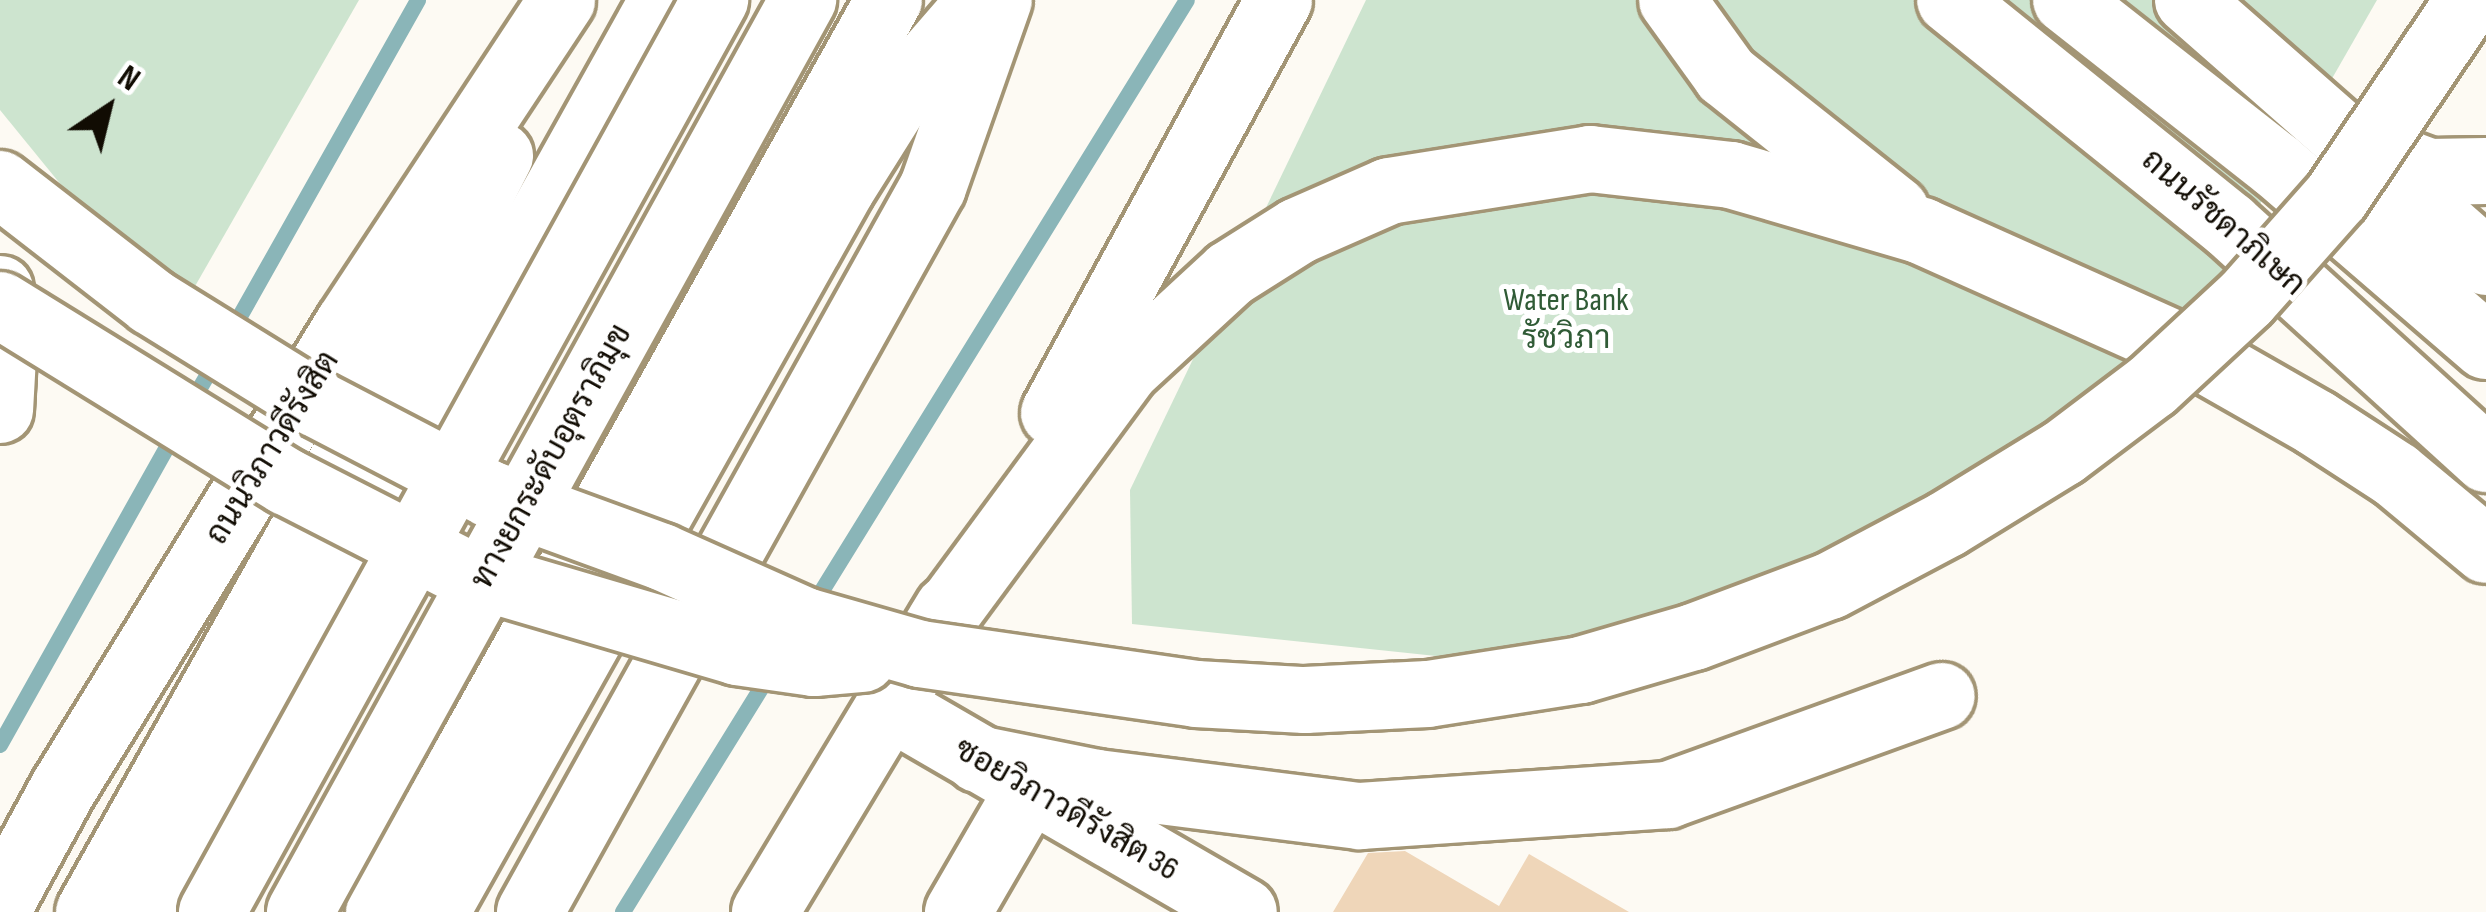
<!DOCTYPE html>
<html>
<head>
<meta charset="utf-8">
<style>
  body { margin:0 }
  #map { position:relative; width:2486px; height:912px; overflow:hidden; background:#fdfaf3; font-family:"Sofia Sans Condensed",Sarabun,sans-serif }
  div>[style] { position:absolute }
  .green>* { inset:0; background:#cde4cf }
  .stream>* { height:16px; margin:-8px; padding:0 8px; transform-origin:8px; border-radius:8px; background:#8ab5b8 }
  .building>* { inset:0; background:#efd6b9 }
  .roads { filter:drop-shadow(3px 0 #a39575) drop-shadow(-3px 0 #a39575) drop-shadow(0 3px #a39575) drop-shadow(0 -3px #a39575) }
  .minor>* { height:66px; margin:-33px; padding:0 33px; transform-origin:33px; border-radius:33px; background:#fff }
  .major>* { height:66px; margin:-33px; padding:0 33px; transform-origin:33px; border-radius:33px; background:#fff }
  .highway>* { height:66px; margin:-33px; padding:0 33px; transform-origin:33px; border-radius:33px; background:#fff }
  .bridges { filter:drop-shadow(3px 0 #a39575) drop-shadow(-3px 0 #a39575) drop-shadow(0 3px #a39575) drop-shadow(0 -3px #a39575) }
  .major-bridge>* { height:66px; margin:-33px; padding:0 33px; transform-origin:33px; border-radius:33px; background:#fff }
  .highway-bridge>* { height:66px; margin:-33px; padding:0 33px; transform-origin:33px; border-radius:33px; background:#fff }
  span { translate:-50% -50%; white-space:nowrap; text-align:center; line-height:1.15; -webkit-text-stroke:10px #fff; paint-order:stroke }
  .street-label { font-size:33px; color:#110c03 }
  .park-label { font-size:33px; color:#305b36 }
  .north { position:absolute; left:48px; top:48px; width:120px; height:120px; -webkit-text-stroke:9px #fff; paint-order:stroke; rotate:35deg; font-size:33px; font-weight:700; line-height:48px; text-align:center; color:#110c03 }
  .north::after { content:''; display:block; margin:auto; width:42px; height:54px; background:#110c03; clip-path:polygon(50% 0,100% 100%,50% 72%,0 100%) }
</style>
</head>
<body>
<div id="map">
  <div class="green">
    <div style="clip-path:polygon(0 0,359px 0,194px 288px,75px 202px,0 110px)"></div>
    <div style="clip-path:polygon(1366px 0,2377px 0,2213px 286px,2084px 403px,1758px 599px,1512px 664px,1132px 624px,1130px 490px)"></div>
  </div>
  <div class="stream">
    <div style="left:230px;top:334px;width:383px;rotate:-60.6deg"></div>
    <div style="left:189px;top:407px;width:58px;rotate:-59.9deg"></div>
    <div style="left:812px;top:607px;width:713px;rotate:-58.29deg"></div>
    <div style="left:0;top:745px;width:361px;rotate:-60.7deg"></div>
    <div style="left:623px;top:912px;width:286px;rotate:-58.3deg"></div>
  </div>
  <div class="building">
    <div style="clip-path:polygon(1405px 851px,1499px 906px,1529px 854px,1629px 912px,1333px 912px,1368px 853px)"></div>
  </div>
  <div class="roads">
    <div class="minor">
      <div style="left:889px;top:706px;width:410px;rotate:30.1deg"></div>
      <div style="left:978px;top:759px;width:121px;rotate:11.4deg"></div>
      <div style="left:1097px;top:783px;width:265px;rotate:7.2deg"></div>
      <div style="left:1360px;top:816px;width:309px;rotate:-3.9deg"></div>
      <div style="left:1668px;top:795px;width:291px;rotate:-19.9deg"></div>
      <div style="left:958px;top:912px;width:143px;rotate:-59.9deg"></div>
    </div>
    <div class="major">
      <div style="left:1672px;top:0;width:92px;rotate:54.2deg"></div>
      <div style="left:1726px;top:75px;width:217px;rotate:38.5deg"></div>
      <div style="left:1950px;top:0;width:358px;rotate:38.9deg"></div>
      <div style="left:2229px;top:225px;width:348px;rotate:42.3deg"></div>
      <div style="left:2066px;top:0;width:267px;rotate:38.2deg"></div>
      <div style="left:2276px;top:165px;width:277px;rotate:40.8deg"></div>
      <div style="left:2188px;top:0;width:397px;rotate:41.3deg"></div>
      <div style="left:2368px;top:149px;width:65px;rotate:20.7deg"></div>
      <div style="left:2429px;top:172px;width:57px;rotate:-1deg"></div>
      <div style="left:0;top:289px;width:50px;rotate:85.4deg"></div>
      <div style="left:4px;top:339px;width:71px;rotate:93.2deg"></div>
      <div style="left:1054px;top:413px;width:470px;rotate:-61.4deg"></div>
      <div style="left:941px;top:621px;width:312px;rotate:-53.6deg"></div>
      <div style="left:1126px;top:370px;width:142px;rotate:-42.7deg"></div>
      <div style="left:1230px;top:274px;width:80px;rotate:-32.3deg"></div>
      <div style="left:1298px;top:231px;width:99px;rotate:-23.7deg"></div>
      <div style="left:1389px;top:191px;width:204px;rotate:-9deg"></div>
      <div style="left:1590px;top:159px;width:142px;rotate:6.5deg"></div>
      <div style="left:1731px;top:175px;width:199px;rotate:16.3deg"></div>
      <div style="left:1922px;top:231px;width:294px;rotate:24.1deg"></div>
      <div style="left:2190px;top:351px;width:145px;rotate:29.7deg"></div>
      <div style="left:2316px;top:423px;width:95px;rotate:33deg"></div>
      <div style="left:2396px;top:475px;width:117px;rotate:39.8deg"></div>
      <div style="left:0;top:905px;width:132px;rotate:-61.5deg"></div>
      <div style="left:63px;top:789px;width:545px;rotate:-58.44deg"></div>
      <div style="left:348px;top:325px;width:389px;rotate:-56.6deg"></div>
      <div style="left:89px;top:912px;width:578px;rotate:-60.69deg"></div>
      <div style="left:372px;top:408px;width:283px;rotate:-63.1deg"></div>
      <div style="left:436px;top:912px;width:830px;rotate:-60.72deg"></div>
      <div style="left:842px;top:188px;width:117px;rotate:-57.9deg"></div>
      <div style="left:904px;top:89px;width:118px;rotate:-49.1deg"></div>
      <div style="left:530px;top:912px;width:829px;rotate:-60.93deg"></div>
      <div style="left:933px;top:187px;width:198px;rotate:-70.6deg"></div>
      <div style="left:765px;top:912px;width:354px;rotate:-58.9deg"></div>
    </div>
    <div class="highway">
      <div style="left:155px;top:912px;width:1044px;rotate:-60.88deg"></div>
      <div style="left:379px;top:912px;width:1045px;rotate:-60.79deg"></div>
    </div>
  </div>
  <div class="bridges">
    <div class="major-bridge">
      <div style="left:0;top:184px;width:192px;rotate:37.8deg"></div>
      <div style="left:152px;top:302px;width:192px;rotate:31.8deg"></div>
      <div style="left:315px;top:403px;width:197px;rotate:27.5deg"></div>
      <div style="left:490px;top:494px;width:183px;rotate:20.1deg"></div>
      <div style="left:662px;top:557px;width:157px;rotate:24.1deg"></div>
      <div style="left:805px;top:621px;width:120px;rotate:16deg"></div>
      <div style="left:920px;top:654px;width:279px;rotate:8.2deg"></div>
      <div style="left:1196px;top:694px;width:109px;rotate:3.2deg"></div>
      <div style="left:1305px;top:700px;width:123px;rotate:-2.8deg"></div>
      <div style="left:1428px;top:694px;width:155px;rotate:-8.9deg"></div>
      <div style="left:1581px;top:670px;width:118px;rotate:-16.3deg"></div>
      <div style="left:1694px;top:637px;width:145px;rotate:-20.6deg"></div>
      <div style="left:1830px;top:586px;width:132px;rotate:-27.9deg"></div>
      <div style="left:1947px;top:524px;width:136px;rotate:-31.5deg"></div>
      <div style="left:2063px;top:453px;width:111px;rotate:-37deg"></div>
      <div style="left:2152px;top:386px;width:128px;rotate:-42.8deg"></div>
      <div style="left:2246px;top:299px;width:137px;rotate:-48.5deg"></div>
      <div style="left:2337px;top:196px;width:236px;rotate:-56deg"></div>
      <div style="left:0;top:305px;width:337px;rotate:31.7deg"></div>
      <div style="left:287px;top:482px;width:193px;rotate:27.1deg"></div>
      <div style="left:459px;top:570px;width:290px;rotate:16.4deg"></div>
      <div style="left:737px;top:652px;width:78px;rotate:8.1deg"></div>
      <div style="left:814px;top:663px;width:49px;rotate:-4.7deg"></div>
    </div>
    <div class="highway-bridge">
      <div style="left:212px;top:912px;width:1042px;rotate:-61.12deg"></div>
      <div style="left:300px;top:912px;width:1042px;rotate:-61.12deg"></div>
    </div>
  </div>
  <div class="street-label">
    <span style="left:2223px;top:223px;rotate:41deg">ถนนรัชดาภิเษก</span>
    <span style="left:273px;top:448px;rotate:-58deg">ถนนวิภาวดีรังสิต</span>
    <span style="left:552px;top:457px;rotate:-61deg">ทางยกระดับอุตราภิมุข</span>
    <span style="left:1066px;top:810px;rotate:30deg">ซอยวิภาวดีรังสิต 36</span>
  </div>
  <div class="park-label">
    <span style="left:1566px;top:320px">Water Bank<br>รัชวิภา</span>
  </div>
  <div class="north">N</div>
</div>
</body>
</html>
